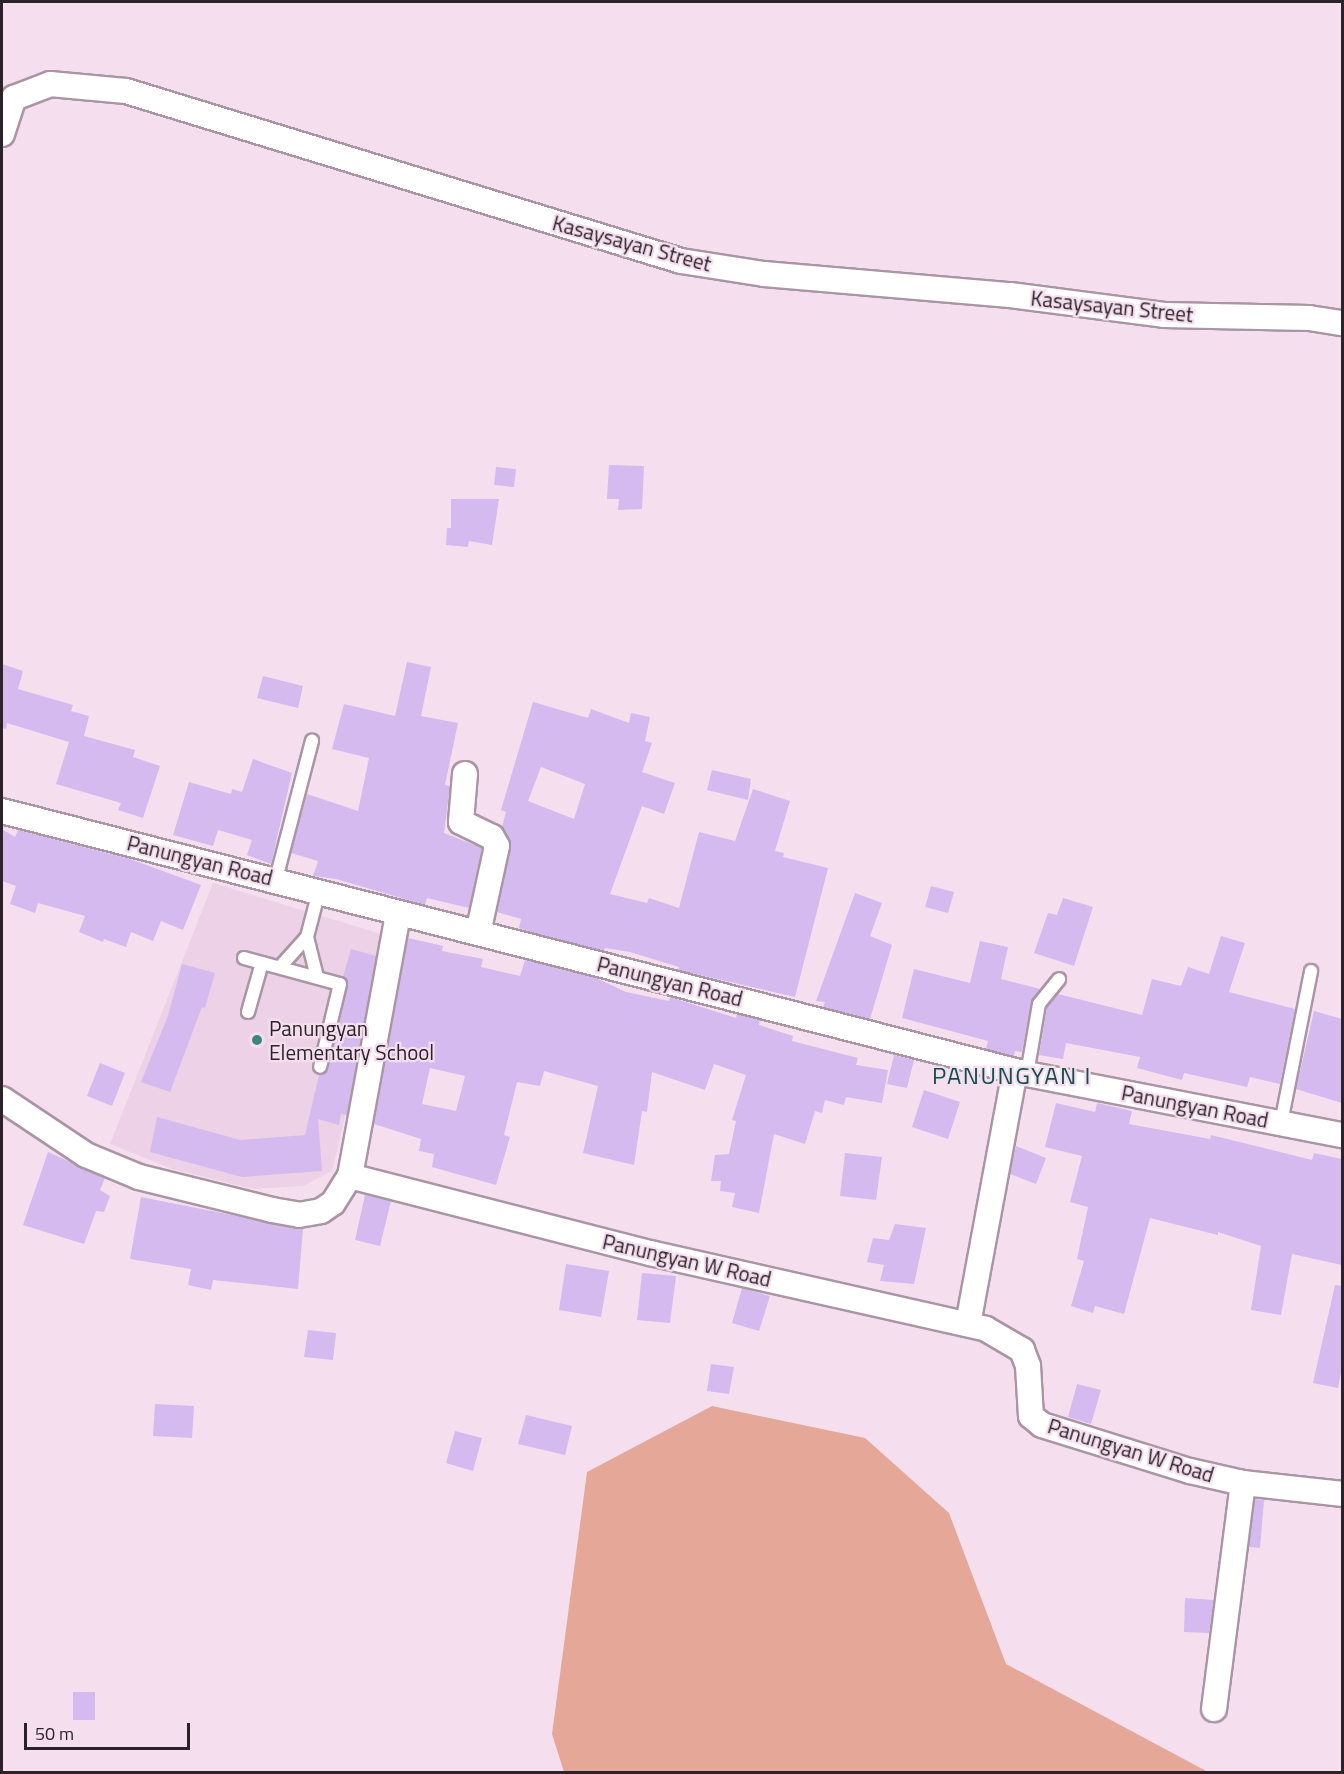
<!DOCTYPE html>
<html>
<head>
<meta charset="utf-8">
<style>
  body { margin:0 }
  #map { position:relative; width:1344px; height:1774px; overflow:hidden; background:#f5dfef; font-family:"Titillium Web",sans-serif }
  div>[style] { position:absolute }
  .built>* { inset:0; background:#edd1e6 }
  .forest>* { inset:0; background:#e5a797 }
  .building>* { inset:0; background:#d4baef }
  .roads { filter:drop-shadow(2px 0 #aa95a4) drop-shadow(-2px 0 #aa95a4) drop-shadow(0 2px #aa95a4) drop-shadow(0 -2px #aa95a4) }
  .service>* { height:12px; margin:-6px; padding:0 6px; transform-origin:6px; border-radius:6px; background:#fff }
  .minor>* { height:24px; margin:-12px; padding:0 12px; transform-origin:12px; border-radius:12px; background:#fff }
  .dots>* { width:16px; height:16px; translate:-50% -50%; box-sizing:border-box; border:3px solid #f5dfef; border-radius:50% }
  span { translate:-50% -50%; white-space:nowrap; text-align:center; line-height:1.15; -webkit-text-stroke:4.5px #f5dfef; paint-order:stroke }
  .street-label { font-size:21px; color:#2b2329 }
  .poi-label { font-size:21px; color:#2b2329 }
  .left { translate:0 -50%; text-align:left }
  .quarter-label { font-size:24px; color:#114e4b; letter-spacing:1.5px }
  .frame { position:absolute; inset:0; border:3px solid #2b2329; pointer-events:none }
  .scale { position:absolute; left:24px; top:1723px; width:166px; height:27px; box-sizing:border-box; border:3px solid #2b2329; border-top:0; padding-left:8px; font-size:18px; line-height:21px; white-space:nowrap; color:#2b2329; -webkit-text-stroke:4px #f5dfef; paint-order:stroke }
</style>
</head>
<body>
<div id="map">
  <div class="built">
    <div style="clip-path:polygon(213px 883px,388px 936px,332px 1171px,303px 1186px,253px 1189px,173px 1169px,110px 1144px)"></div>
  </div>
  <div class="forest">
    <div style="clip-path:polygon(712px 1406px,865px 1438px,949px 1513px,1006px 1664px,1208px 1772px,564px 1772px,552px 1734px,587px 1472px)"></div>
  </div>
  <div class="building">
    <div style="clip-path:polygon(609px 465px,644px 466px,642px 509px,618px 510px,619px 499px,607px 499px)"></div>
    <div style="clip-path:polygon(496px 467px,516px 469px,514px 487px,494px 485px)"></div>
    <div style="clip-path:polygon(451px 499px,499px 499px,492px 545px,469px 541px,468px 547px,446px 545px,447px 528px,451px 528px)"></div>
    <div style="clip-path:polygon(407px 662px,431px 667px,421px 716px,458px 723px,445px 785px,450px 786px,444px 833px,482px 848px,469px 908px,427px 898px,425px 905px,336px 879px,313px 876px,318px 861px,291px 853px,307px 794px,358px 811px,369px 758px,332px 749px,344px 704px,395px 716px)"></div>
    <div style="clip-path:polygon(2px 664px,23px 671px,18px 689px,73px 705px,71px 711px,89px 716px,84px 736px,135px 750px,133px 757px,160px 766px,143px 818px,118px 810px,121px 803px,56px 784px,69px 742px,7px 723px,6px 729px,2px 728px)"></div>
    <div style="clip-path:polygon(263px 676px,303px 686px,298px 708px,257px 698px)"></div>
    <div style="clip-path:polygon(evenodd,533px 702px,588px 718px,591px 709px,629px 723px,631px 713px,650px 717px,645px 741px,652px 743px,642px 772px,675px 783px,664px 814px,642px 806px,610px 894px,647px 903px,649px 898px,679px 908px,699px 832px,735px 841px,753px 789px,790px 801px,775px 851px,784px 853px,783px 857px,828px 868px,795px 997px,678px 970px,679px 967px,630px 952px,605px 948px,604px 951px,534px 933px,519px 928px,521px 919px,497px 912px,511px 849px,502px 827px,506px 812px,501px 810px,533px 702px,541px 767px,585px 784px,574px 819px,528px 801px,541px 767px)"></div>
    <div style="clip-path:polygon(253px 759px,292px 773px,271px 864px,247px 855px,252px 840px,218px 830px,213px 846px,173px 835px,189px 782px,231px 794px,232px 789px,242px 792px)"></div>
    <div style="clip-path:polygon(712px 770px,751px 779px,748px 800px,707px 790px)"></div>
    <div style="clip-path:polygon(2px 829px,15px 837px,18px 830px,130px 859px,201px 885px,183px 930px,161px 921px,153px 941px,131px 932px,126px 947px,104px 939px,103px 942px,79px 932px,85px 916px,38px 903px,35px 913px,10px 904px,16px 886px,2px 881px)"></div>
    <div style="clip-path:polygon(931px 886px,954px 892px,948px 913px,925px 907px)"></div>
    <div style="clip-path:polygon(855px 893px,882px 903px,870px 936px,892px 945px,870px 1019px,823px 1007px,825px 1002px,816px 1001px)"></div>
    <div style="clip-path:polygon(1063px 898px,1093px 907px,1074px 966px,1034px 953px,1048px 913px,1057px 915px)"></div>
    <div style="clip-path:polygon(1221px 936px,1245px 943px,1229px 992px,1295px 1009px,1280px 1084px,1250px 1077px,1247px 1087px,1184px 1073px,1182px 1080px,1137px 1068px,1140px 1057px,1066px 1043px,1063px 1059px,1039px 1055px,1047px 1007px,1058px 994px,1142px 1015px,1152px 979px,1181px 986px,1188px 967px,1209px 974px)"></div>
    <div style="clip-path:polygon(evenodd,408px 938px,443px 946px,442px 951px,483px 959px,481px 967px,520px 976px,525px 960px,596px 978px,626px 992px,669px 1001px,670px 997px,736px 1018px,737px 1014px,760px 1020px,759px 1025px,793px 1036px,792px 1041px,858px 1058px,856px 1065px,888px 1070px,882px 1103px,846px 1097px,844px 1105px,825px 1100px,822px 1113px,815px 1111px,805px 1144px,774px 1134px,759px 1213px,732px 1207px,735px 1193px,720px 1191px,721px 1181px,711px 1181px,715px 1155px,729px 1154px,736px 1121px,732px 1120px,746px 1075px,714px 1064px,705px 1090px,652px 1072px,647px 1112px,642px 1111px,634px 1165px,583px 1153px,598px 1086px,544px 1071px,540px 1086px,517px 1082px,504px 1135px,510px 1137px,496px 1185px,432px 1167px,434px 1154px,419px 1151px,421px 1139px,374px 1124px,408px 938px,430px 1068px,465px 1076px,456px 1111px,422px 1104px,430px 1068px)"></div>
    <div style="clip-path:polygon(980px 941px,1008px 947px,1001px 979px,1040px 989px,1031px 1003px,1022px 1052px,1015px 1051px,1014px 1056px,986px 1049px,988px 1041px,902px 1018px,914px 969px,970px 983px)"></div>
    <div style="clip-path:polygon(351px 949px,376px 956px,347px 1115px,341px 1114px,339px 1125px,318px 1119px,322px 1171px,242px 1177px,150px 1152px,157px 1117px,240px 1140px,305px 1135px,319px 1075px,328px 1069px,348px 986px,343px 977px)"></div>
    <div style="clip-path:polygon(182px 964px,215px 973px,205px 1008px,202px 1007px,170px 1092px,141px 1082px,168px 1016px)"></div>
    <div style="clip-path:polygon(1314px 1011px,1342px 1019px,1342px 1103px,1296px 1089px)"></div>
    <div style="clip-path:polygon(894px 1055px,914px 1060px,907px 1088px,887px 1084px)"></div>
    <div style="clip-path:polygon(100px 1063px,125px 1073px,112px 1106px,87px 1096px)"></div>
    <div style="clip-path:polygon(924px 1090px,960px 1102px,948px 1139px,912px 1127px)"></div>
    <div style="clip-path:polygon(1056px 1103px,1095px 1112px,1097px 1103px,1132px 1111px,1129px 1124px,1210px 1139px,1211px 1135px,1312px 1160px,1314px 1153px,1342px 1159px,1342px 1265px,1292px 1254px,1281px 1315px,1251px 1310px,1261px 1246px,1218px 1232px,1218px 1235px,1150px 1218px,1124px 1314px,1095px 1306px,1093px 1313px,1071px 1306px,1084px 1261px,1077px 1259px,1088px 1207px,1070px 1202px,1082px 1156px,1045px 1147px)"></div>
    <div style="clip-path:polygon(1016px 1146px,1046px 1158px,1036px 1184px,1010px 1174px)"></div>
    <div style="clip-path:polygon(48px 1152px,105px 1178px,100px 1190px,110px 1196px,104px 1212px,96px 1211px,84px 1244px,23px 1225px)"></div>
    <div style="clip-path:polygon(845px 1153px,882px 1157px,876px 1200px,840px 1196px)"></div>
    <div style="clip-path:polygon(365px 1195px,391px 1201px,380px 1246px,355px 1240px)"></div>
    <div style="clip-path:polygon(141px 1197px,303px 1229px,298px 1289px,213px 1280px,211px 1290px,188px 1285px,191px 1269px,130px 1259px)"></div>
    <div style="clip-path:polygon(895px 1224px,926px 1228px,914px 1284px,880px 1281px,884px 1265px,867px 1262px,873px 1238px,889px 1240px)"></div>
    <div style="clip-path:polygon(566px 1264px,609px 1271px,601px 1317px,559px 1310px)"></div>
    <div style="clip-path:polygon(642px 1273px,676px 1276px,670px 1323px,637px 1320px)"></div>
    <div style="clip-path:polygon(1335px 1285px,1342px 1286px,1342px 1368px,1338px 1388px,1313px 1383px)"></div>
    <div style="clip-path:polygon(742px 1288px,770px 1296px,759px 1331px,732px 1323px)"></div>
    <div style="clip-path:polygon(308px 1330px,336px 1333px,333px 1360px,304px 1357px)"></div>
    <div style="clip-path:polygon(711px 1364px,734px 1367px,729px 1394px,707px 1391px)"></div>
    <div style="clip-path:polygon(1077px 1384px,1101px 1390px,1091px 1424px,1068px 1417px)"></div>
    <div style="clip-path:polygon(155px 1404px,194px 1406px,192px 1438px,153px 1436px)"></div>
    <div style="clip-path:polygon(526px 1415px,572px 1426px,565px 1455px,518px 1444px)"></div>
    <div style="clip-path:polygon(455px 1431px,482px 1438px,473px 1471px,446px 1463px)"></div>
    <div style="clip-path:polygon(1255px 1499px,1264px 1500px,1260px 1548px,1249px 1547px)"></div>
    <div style="clip-path:polygon(1185px 1598px,1214px 1600px,1209px 1633px,1184px 1632px)"></div>
    <div style="clip-path:polygon(73px 1692px,95px 1692px,95px 1720px,73px 1720px)"></div>
  </div>
  <div class="roads">
    <div class="service">
      <div style="left:276px;top:879px;width:143px;rotate:-75.4deg"></div>
      <div style="left:307px;top:937px;width:41px;rotate:76deg"></div>
      <div style="left:244px;top:958px;width:99px;rotate:15.2deg"></div>
      <div style="left:340px;top:984px;width:85px;rotate:103.5deg"></div>
      <div style="left:280px;top:967px;width:40px;rotate:-48deg"></div>
      <div style="left:307px;top:937px;width:48px;rotate:-75.4deg"></div>
      <div style="left:248px;top:1012px;width:51px;rotate:-74.1deg"></div>
      <div style="left:1027px;top:1074px;width:71px;rotate:-80.3deg"></div>
      <div style="left:1039px;top:1004px;width:32px;rotate:-51deg"></div>
      <div style="left:1281px;top:1123px;width:155px;rotate:-78.8deg"></div>
    </div>
    <div class="minor">
      <div style="left:2px;top:134px;width:38px;rotate:-72deg"></div>
      <div style="left:14px;top:98px;width:39px;rotate:-21deg"></div>
      <div style="left:50px;top:84px;width:76px;rotate:5.3deg"></div>
      <div style="left:126px;top:91px;width:580px;rotate:17.03deg"></div>
      <div style="left:681px;top:261px;width:84px;rotate:8.9deg"></div>
      <div style="left:764px;top:274px;width:247px;rotate:4.9deg"></div>
      <div style="left:1010px;top:295px;width:155px;rotate:7.4deg"></div>
      <div style="left:1164px;top:315px;width:145px;rotate:1.2deg"></div>
      <div style="left:1309px;top:318px;width:33px;rotate:9deg"></div>
      <div style="left:465px;top:774px;width:48px;rotate:94.8deg"></div>
      <div style="left:461px;top:822px;width:34px;rotate:26deg"></div>
      <div style="left:492px;top:837px;width:10px;rotate:61deg"></div>
      <div style="left:497px;top:846px;width:89px;rotate:102.3deg"></div>
      <div style="left:2px;top:811px;width:1058px;rotate:14.39deg"></div>
      <div style="left:1027px;top:1074px;width:321px;rotate:11deg"></div>
      <div style="left:2px;top:1099px;width:101px;rotate:33.7deg"></div>
      <div style="left:86px;top:1155px;width:57px;rotate:22.5deg"></div>
      <div style="left:139px;top:1177px;width:137px;rotate:13.9deg"></div>
      <div style="left:272px;top:1210px;width:27px;rotate:10deg"></div>
      <div style="left:299px;top:1215px;width:22px;rotate:-10deg"></div>
      <div style="left:321px;top:1211px;width:14px;rotate:-34deg"></div>
      <div style="left:333px;top:1203px;width:32px;rotate:-58deg"></div>
      <div style="left:350px;top:1176px;width:266px;rotate:-79.6deg"></div>
      <div style="left:350px;top:1176px;width:310px;rotate:14.4deg"></div>
      <div style="left:650px;top:1253px;width:344px;rotate:12.7deg"></div>
      <div style="left:986px;top:1329px;width:42px;rotate:30.3deg"></div>
      <div style="left:1022px;top:1350px;width:17px;rotate:69deg"></div>
      <div style="left:1028px;top:1366px;width:50px;rotate:86.6deg"></div>
      <div style="left:1031px;top:1416px;width:14px;rotate:39deg"></div>
      <div style="left:1042px;top:1425px;width:155px;rotate:17.3deg"></div>
      <div style="left:1190px;top:1471px;width:54px;rotate:12.8deg"></div>
      <div style="left:1243px;top:1483px;width:100px;rotate:6.3deg"></div>
      <div style="left:968px;top:1324px;width:257px;rotate:-79.5deg"></div>
      <div style="left:1214px;top:1709px;width:228px;rotate:-82.7deg"></div>
    </div>
  </div>
  <div class="dots">
    <div style="left:257px;top:1040px;background:#3d8580"></div>
  </div>
  <div class="street-label">
    <span style="left:632px;top:243px;rotate:15deg">Kasaysayan Street</span>
    <span style="left:1112px;top:306px;rotate:6deg">Kasaysayan Street</span>
    <span style="left:200px;top:860px;rotate:14deg">Panungyan Road</span>
    <span style="left:670px;top:981px;rotate:14deg">Panungyan Road</span>
    <span style="left:1195px;top:1106px;rotate:11deg">Panungyan Road</span>
    <span style="left:687px;top:1260px;rotate:13deg">Panungyan W Road</span>
    <span style="left:1131px;top:1450px;rotate:17deg">Panungyan W Road</span>
  </div>
  <div class="poi-label">
    <span class="left" style="left:269px;top:1040px">Panungyan<br>Elementary School</span>
  </div>
  <div class="quarter-label">
    <span style="left:1012px;top:1076px">PANUNGYAN I</span>
  </div>
  <div class="frame"></div>
  <div class="scale">50 m</div>
</div>
</body>
</html>
